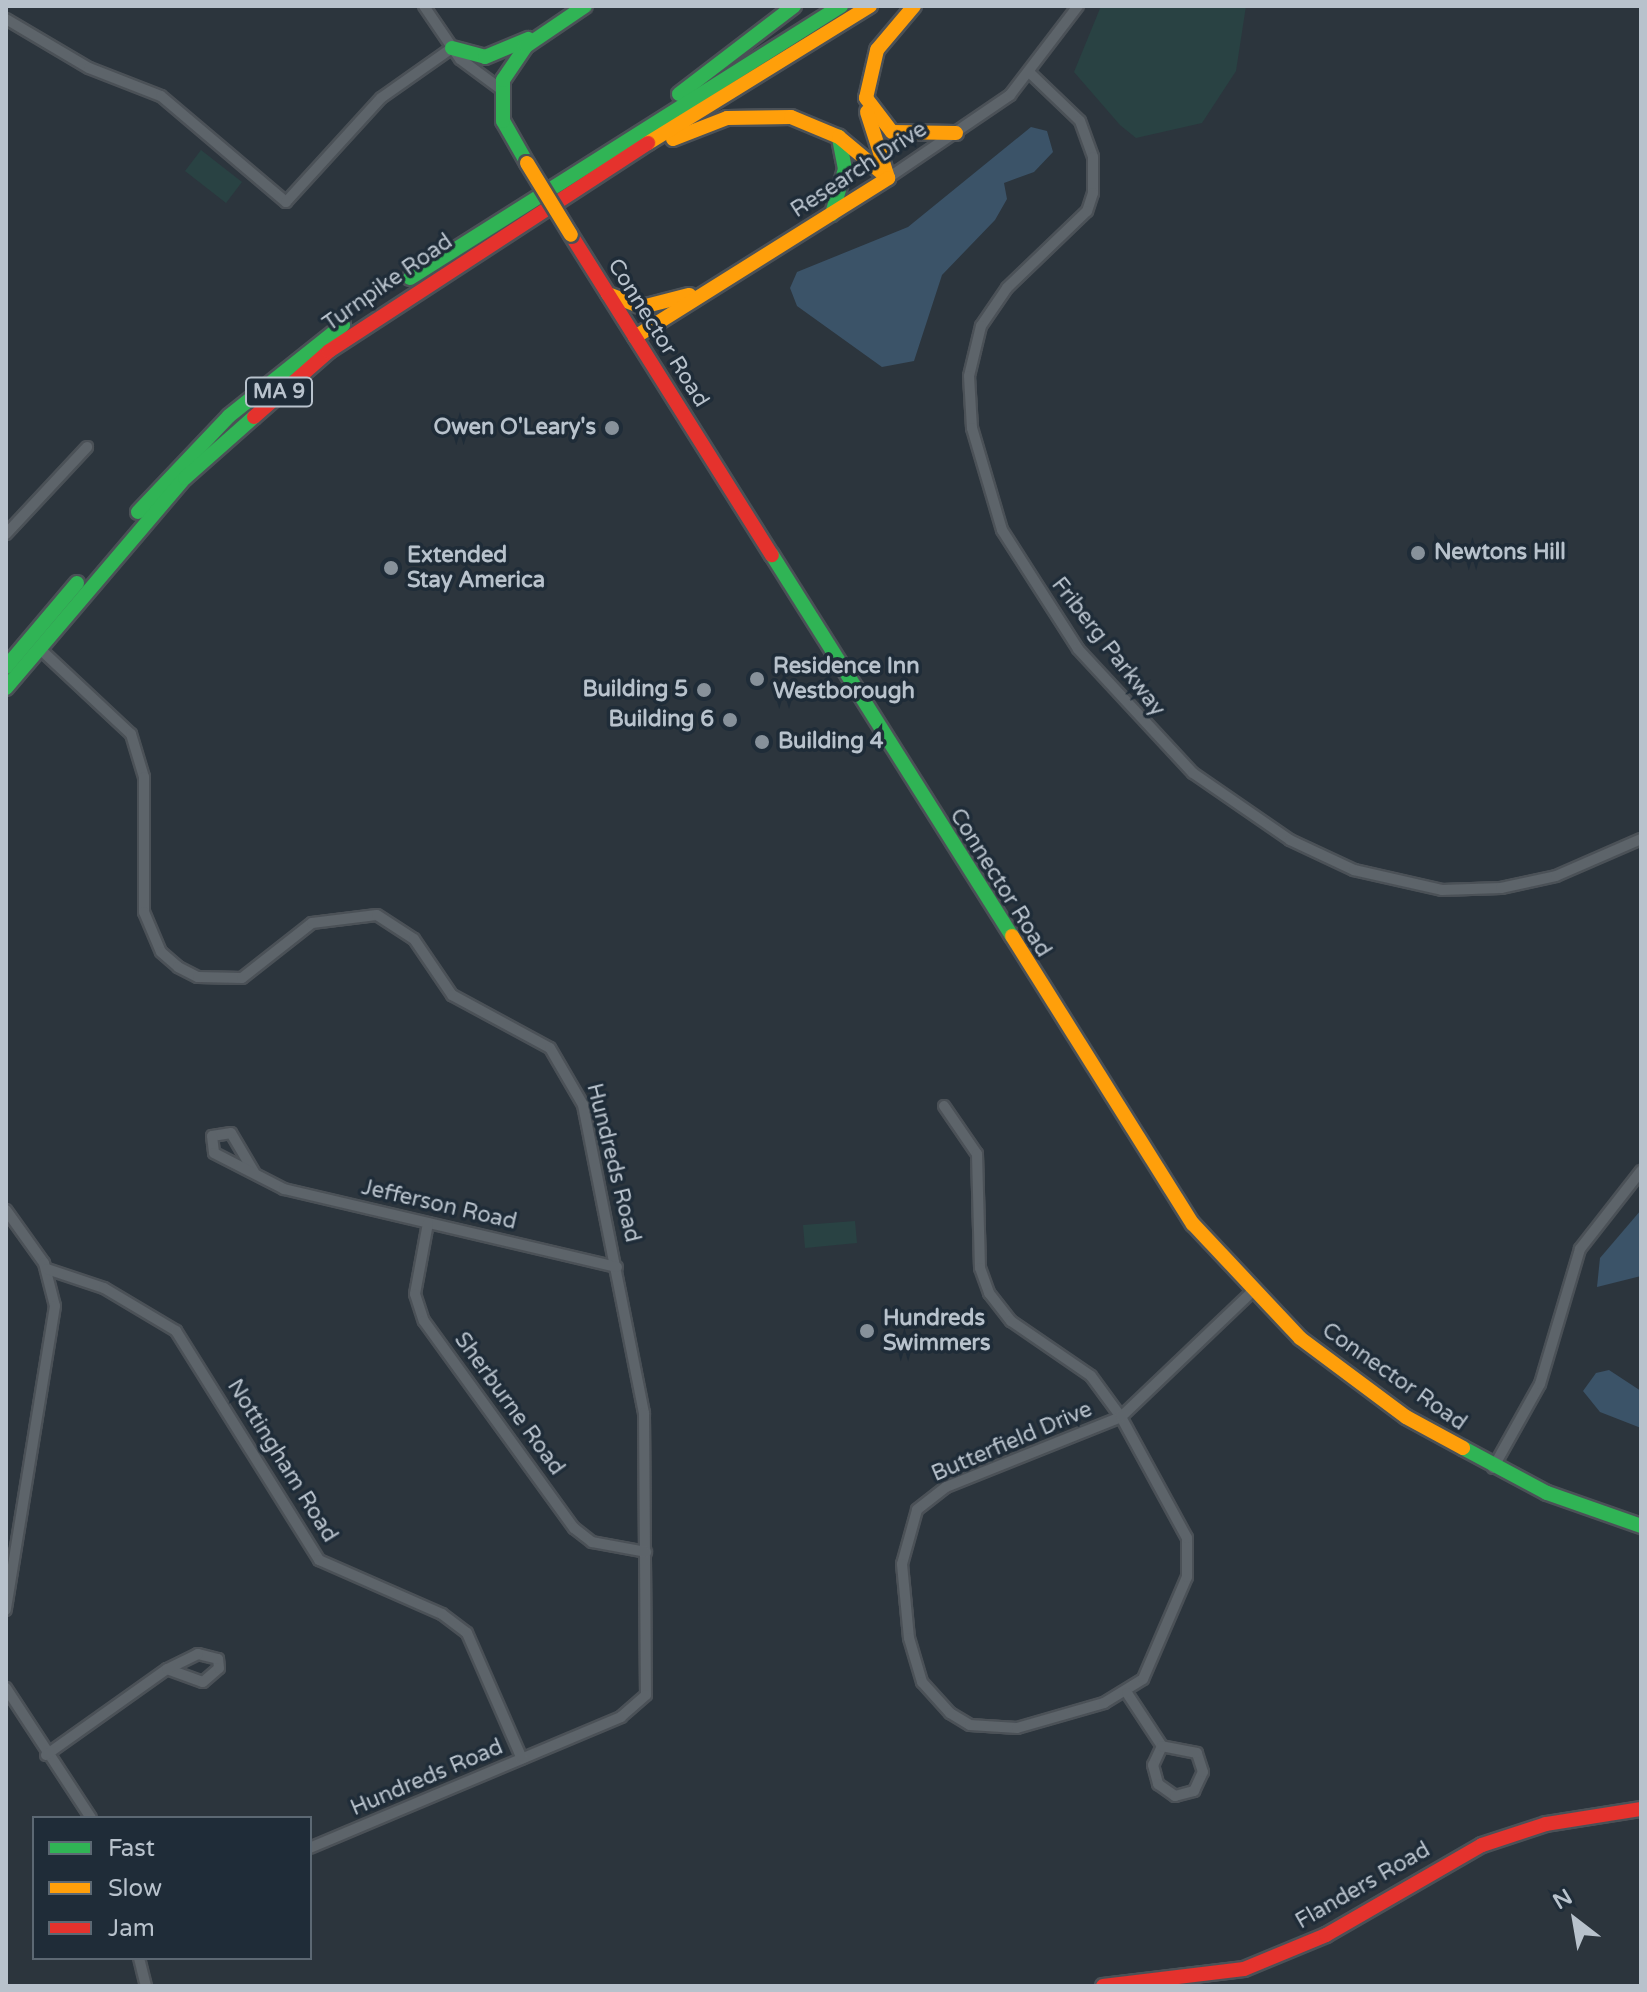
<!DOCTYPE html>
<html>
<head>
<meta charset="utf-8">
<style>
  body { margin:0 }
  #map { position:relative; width:1647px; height:1992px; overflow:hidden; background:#2c353d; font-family:"Varela Round",sans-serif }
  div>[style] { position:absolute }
  .green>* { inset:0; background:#294243 }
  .water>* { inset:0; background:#3b5368 }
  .roads { filter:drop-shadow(2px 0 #4b5157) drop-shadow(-2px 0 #4b5157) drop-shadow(0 2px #4b5157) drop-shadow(0 -2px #4b5157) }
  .street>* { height:10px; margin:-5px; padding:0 5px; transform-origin:5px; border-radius:5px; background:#5d646a }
  .fast>* { height:14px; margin:-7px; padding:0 7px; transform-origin:7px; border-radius:7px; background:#30b455 }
  .slow>* { height:14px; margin:-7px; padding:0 7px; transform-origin:7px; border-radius:7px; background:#ff9f0a }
  .jam>* { height:14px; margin:-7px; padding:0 7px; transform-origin:7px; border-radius:7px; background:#e5322d }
  .bridges { filter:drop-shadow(2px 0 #4b5157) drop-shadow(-2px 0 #4b5157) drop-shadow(0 2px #4b5157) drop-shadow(0 -2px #4b5157) }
  .slow-bridge>* { height:14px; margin:-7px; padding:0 7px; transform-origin:7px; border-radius:7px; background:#ff9f0a }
  .dots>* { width:22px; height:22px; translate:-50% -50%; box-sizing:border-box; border:4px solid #1f2c38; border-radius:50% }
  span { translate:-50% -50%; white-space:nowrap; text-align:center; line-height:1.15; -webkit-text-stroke:7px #1f2c38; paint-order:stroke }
  .shield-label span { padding:2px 6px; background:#1f2c38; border:2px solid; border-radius:6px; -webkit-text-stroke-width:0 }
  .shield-label { font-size:20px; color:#b8c2cc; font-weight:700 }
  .street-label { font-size:22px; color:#b8c2cc }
  .poi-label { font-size:22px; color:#b8c2cc; font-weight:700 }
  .right { translate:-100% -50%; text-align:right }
  .left { translate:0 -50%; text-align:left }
  .frame { position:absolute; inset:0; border:8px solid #b8c2cc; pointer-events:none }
  .legend { position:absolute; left:32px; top:1816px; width:280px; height:144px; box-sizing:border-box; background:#1f2c38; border:2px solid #5c6873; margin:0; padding:10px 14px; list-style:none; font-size:24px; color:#b8c2cc }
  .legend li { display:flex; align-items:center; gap:16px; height:40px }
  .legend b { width:40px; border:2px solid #5c6873 }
  .north { position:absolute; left:1535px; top:1880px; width:80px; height:80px; -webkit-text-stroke:6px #1f2c38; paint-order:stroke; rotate:329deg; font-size:22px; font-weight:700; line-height:32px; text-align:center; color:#b8c2cc }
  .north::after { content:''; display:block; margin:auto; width:28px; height:36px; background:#b8c2cc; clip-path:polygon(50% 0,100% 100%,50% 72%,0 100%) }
</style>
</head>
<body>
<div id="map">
  <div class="green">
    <div style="clip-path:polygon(1101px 6px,1246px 6px,1236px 71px,1202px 123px,1136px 138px,1120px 125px,1074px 72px)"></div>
    <div style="clip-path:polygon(201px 150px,242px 182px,226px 203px,185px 171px)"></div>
    <div style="clip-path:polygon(855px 1221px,857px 1243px,805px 1248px,803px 1225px)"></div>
  </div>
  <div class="water">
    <div style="clip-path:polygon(1031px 127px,1047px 131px,1053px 152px,1034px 172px,1004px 183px,1007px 199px,995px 220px,942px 275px,914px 361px,882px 367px,797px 306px,790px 288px,797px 272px,908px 227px)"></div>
    <div style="clip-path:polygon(1641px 1210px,1641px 1276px,1597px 1287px,1600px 1258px)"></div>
    <div style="clip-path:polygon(1609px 1370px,1641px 1391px,1641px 1428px,1600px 1412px,1583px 1391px,1596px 1373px)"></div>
  </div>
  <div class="roads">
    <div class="street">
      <div style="left:424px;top:6px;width:64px;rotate:55.8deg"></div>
      <div style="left:460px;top:59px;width:52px;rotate:36.4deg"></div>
      <div style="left:6px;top:19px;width:96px;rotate:30.6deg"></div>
      <div style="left:89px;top:68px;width:77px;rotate:21.3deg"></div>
      <div style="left:161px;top:96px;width:164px;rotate:40.3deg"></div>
      <div style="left:286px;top:202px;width:141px;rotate:-47.6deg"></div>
      <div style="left:381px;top:98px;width:87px;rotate:-35.2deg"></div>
      <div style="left:1030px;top:73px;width:69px;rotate:43.8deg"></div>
      <div style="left:1080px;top:121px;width:38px;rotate:70deg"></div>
      <div style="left:1093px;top:157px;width:36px;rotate:90deg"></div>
      <div style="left:1093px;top:193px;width:19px;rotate:108deg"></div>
      <div style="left:1087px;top:211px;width:111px;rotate:136.1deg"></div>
      <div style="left:1007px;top:288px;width:46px;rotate:124.4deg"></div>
      <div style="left:981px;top:326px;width:51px;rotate:103.5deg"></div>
      <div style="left:969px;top:376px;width:52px;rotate:86.7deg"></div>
      <div style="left:972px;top:428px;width:106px;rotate:73.6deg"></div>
      <div style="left:1002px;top:530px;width:141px;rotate:57.4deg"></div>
      <div style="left:1078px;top:649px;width:169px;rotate:47.2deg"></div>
      <div style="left:1193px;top:773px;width:118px;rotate:34.6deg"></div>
      <div style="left:1290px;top:840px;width:71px;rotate:25.1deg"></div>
      <div style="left:1354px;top:870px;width:90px;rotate:12.8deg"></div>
      <div style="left:1442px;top:890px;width:59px;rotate:-1.9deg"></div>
      <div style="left:1501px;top:888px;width:56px;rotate:-12.3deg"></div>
      <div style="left:1556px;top:876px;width:93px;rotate:-23.5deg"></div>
      <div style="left:888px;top:178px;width:148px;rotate:-34.2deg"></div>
      <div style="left:1010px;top:95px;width:112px;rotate:-52.6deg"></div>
      <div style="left:6px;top:534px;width:119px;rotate:-47deg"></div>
      <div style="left:39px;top:648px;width:126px;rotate:43.1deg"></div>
      <div style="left:131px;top:734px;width:45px;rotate:73.2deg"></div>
      <div style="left:144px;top:777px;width:135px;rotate:90deg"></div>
      <div style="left:144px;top:912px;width:43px;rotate:67deg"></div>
      <div style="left:161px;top:952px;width:23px;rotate:41deg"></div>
      <div style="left:178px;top:967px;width:22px;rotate:27deg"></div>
      <div style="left:198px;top:977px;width:44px;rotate:1.3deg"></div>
      <div style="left:242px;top:978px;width:89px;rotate:-38.2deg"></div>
      <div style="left:312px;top:923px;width:65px;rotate:-7deg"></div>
      <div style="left:377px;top:915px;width:44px;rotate:33deg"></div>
      <div style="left:414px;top:939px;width:68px;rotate:55.8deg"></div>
      <div style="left:452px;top:995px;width:111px;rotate:28.4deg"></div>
      <div style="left:550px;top:1048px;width:66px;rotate:59.9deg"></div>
      <div style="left:583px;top:1105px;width:314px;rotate:78.8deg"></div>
      <div style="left:644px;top:1413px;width:282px;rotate:89.6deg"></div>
      <div style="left:646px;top:1695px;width:33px;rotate:139deg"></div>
      <div style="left:621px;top:1717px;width:337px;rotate:157.2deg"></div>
      <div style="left:944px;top:1106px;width:58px;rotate:55.5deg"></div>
      <div style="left:977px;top:1154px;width:114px;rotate:88.5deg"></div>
      <div style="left:980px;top:1268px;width:27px;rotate:70deg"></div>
      <div style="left:989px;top:1293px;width:36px;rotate:52deg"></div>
      <div style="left:1011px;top:1321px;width:97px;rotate:34.5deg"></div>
      <div style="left:1091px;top:1376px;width:51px;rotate:53.8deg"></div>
      <div style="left:1121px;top:1417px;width:188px;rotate:158.2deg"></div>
      <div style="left:946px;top:1487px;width:37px;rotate:142deg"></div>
      <div style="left:917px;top:1510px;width:56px;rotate:105.5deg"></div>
      <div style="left:902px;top:1564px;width:74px;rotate:84.6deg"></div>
      <div style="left:909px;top:1638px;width:46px;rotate:73.5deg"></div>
      <div style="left:922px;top:1682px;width:42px;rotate:47.9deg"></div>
      <div style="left:950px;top:1713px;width:23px;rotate:31deg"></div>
      <div style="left:970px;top:1725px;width:47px;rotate:3.7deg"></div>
      <div style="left:1017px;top:1728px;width:91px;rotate:-16deg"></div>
      <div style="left:1104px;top:1703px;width:46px;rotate:-31.6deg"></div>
      <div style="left:1143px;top:1679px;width:111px;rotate:-66.7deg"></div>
      <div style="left:1187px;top:1577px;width:39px;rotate:-90deg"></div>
      <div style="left:1187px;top:1538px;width:138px;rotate:-118.6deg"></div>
      <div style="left:1121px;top:1417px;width:181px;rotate:-43.7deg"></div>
      <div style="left:254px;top:1172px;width:45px;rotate:-120.5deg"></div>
      <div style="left:231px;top:1133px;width:19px;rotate:171deg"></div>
      <div style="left:212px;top:1136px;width:17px;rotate:83deg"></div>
      <div style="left:214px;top:1153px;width:79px;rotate:27.2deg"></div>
      <div style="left:284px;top:1189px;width:342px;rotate:13.2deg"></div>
      <div style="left:6px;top:1210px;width:65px;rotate:54.4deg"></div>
      <div style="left:44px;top:1263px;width:44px;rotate:75.7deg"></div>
      <div style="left:55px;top:1306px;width:308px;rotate:99.2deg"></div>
      <div style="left:428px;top:1223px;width:72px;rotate:100.4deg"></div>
      <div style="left:415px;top:1294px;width:28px;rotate:72deg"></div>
      <div style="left:424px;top:1321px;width:256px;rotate:54.1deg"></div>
      <div style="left:574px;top:1528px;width:23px;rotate:38deg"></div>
      <div style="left:592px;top:1542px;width:55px;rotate:10.5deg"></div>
      <div style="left:47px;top:1269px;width:60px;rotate:18.4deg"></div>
      <div style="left:104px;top:1288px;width:84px;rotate:30.8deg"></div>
      <div style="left:176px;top:1331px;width:270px;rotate:58deg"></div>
      <div style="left:319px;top:1560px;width:134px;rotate:23.7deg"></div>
      <div style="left:442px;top:1614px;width:31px;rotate:37deg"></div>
      <div style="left:467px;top:1633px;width:137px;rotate:66.4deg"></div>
      <div style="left:1493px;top:1468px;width:96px;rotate:-60.8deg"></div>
      <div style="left:1540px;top:1384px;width:141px;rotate:-73.5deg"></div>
      <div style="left:1580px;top:1249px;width:99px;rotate:-52deg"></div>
      <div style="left:6px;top:1688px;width:155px;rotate:56.8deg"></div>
      <div style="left:1127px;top:1693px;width:64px;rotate:56.6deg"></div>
      <div style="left:1162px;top:1746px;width:21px;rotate:115deg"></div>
      <div style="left:1153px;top:1765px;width:20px;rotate:75deg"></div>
      <div style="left:1158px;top:1784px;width:21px;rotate:35deg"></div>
      <div style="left:1175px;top:1796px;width:20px;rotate:-15deg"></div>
      <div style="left:1194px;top:1791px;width:21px;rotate:-65deg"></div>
      <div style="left:1203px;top:1772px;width:20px;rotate:-108deg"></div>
      <div style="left:1197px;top:1753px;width:36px;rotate:-169deg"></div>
      <div style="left:46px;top:1755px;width:148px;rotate:-35.4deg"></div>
      <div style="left:167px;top:1669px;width:38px;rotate:20deg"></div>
      <div style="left:203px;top:1682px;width:21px;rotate:-41deg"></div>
      <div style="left:219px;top:1668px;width:9px;rotate:-96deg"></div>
      <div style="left:218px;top:1659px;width:21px;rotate:-166deg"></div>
      <div style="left:198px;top:1654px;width:34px;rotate:154deg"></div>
      <div style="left:139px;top:1958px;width:29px;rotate:76deg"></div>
    </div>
    <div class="fast">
      <div style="left:452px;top:48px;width:34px;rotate:15deg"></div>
      <div style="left:485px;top:57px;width:47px;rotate:-22.7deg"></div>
      <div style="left:679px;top:94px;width:145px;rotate:-37.4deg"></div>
      <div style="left:527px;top:163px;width:48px;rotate:-119.7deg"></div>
      <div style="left:503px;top:121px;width:41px;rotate:-90deg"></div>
      <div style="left:503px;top:80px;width:41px;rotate:-55.9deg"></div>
      <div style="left:526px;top:46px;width:71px;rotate:-34.1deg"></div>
      <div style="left:832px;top:214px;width:47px;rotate:-73.9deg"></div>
      <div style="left:845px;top:169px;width:33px;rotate:-101deg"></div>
      <div style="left:410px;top:278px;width:510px;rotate:-32.26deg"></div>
      <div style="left:138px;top:512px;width:132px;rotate:-46.5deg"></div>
      <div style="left:229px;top:416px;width:146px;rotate:-38.6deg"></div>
      <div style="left:772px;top:555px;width:450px;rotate:57.8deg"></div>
      <div style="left:6px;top:667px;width:110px;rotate:-49.8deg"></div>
      <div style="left:6px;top:688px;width:276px;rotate:-49.6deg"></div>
      <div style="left:185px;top:478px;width:92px;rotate:-41.5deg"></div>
      <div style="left:1463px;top:1448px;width:95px;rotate:28.2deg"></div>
      <div style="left:1547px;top:1493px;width:100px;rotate:19.3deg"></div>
    </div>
    <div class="slow">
      <div style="left:914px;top:6px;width:57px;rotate:130.1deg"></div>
      <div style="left:877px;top:50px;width:49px;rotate:102.9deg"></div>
      <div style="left:866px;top:98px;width:43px;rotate:52.6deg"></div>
      <div style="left:892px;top:132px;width:64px;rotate:0.9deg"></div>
      <div style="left:867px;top:112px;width:69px;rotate:72.3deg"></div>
      <div style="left:673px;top:139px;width:58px;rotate:-21.3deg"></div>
      <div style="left:727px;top:118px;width:64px;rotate:-0.9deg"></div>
      <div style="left:791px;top:117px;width:52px;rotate:22.6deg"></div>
      <div style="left:839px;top:137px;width:64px;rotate:39.9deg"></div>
      <div style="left:648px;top:143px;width:261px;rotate:-31.7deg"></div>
      <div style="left:608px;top:294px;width:36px;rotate:21deg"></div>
      <div style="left:642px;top:307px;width:49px;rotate:-14.3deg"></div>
      <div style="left:635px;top:337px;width:299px;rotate:-32.1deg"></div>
      <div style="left:1012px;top:936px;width:340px;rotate:57.9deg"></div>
      <div style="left:1193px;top:1224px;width:156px;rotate:46.8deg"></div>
      <div style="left:1300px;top:1338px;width:132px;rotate:36.7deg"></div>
      <div style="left:1406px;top:1417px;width:65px;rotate:28.5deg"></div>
    </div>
    <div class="jam">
      <div style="left:571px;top:235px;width:378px;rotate:57.9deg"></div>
      <div style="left:254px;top:417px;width:100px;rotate:-41.3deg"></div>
      <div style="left:329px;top:351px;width:381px;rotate:-33.1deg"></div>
      <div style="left:1103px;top:1986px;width:142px;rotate:-6.9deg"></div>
      <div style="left:1244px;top:1969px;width:89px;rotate:-22.5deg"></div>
      <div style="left:1326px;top:1935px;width:180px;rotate:-30deg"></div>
      <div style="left:1482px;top:1845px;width:67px;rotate:-18.2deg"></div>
      <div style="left:1546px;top:1824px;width:96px;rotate:-9deg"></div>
    </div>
  </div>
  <div class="bridges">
    <div class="slow-bridge">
      <div style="left:527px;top:163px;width:84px;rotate:58.6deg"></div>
    </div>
  </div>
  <div class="dots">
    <div style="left:612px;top:428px;background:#87919a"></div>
    <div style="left:1418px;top:553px;background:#87919a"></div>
    <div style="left:391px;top:568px;background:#87919a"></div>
    <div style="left:757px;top:679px;background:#87919a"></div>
    <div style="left:704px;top:690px;background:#87919a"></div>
    <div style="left:730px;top:720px;background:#87919a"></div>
    <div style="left:762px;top:742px;background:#87919a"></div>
    <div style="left:867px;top:1331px;background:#87919a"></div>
  </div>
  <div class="shield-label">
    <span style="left:279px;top:392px">MA 9</span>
  </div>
  <div class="street-label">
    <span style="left:859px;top:170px;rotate:-33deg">Research Drive</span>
    <span style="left:388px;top:283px;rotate:-35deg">Turnpike Road</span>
    <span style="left:658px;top:333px;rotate:58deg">Connector Road</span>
    <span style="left:1108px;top:647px;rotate:52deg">Friberg Parkway</span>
    <span style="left:1000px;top:883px;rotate:58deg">Connector Road</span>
    <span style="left:613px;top:1163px;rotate:76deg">Hundreds Road</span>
    <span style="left:439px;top:1205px;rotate:13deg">Jefferson Road</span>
    <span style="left:1394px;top:1377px;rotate:35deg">Connector Road</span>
    <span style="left:509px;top:1404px;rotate:54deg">Sherburne Road</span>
    <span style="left:1012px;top:1442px;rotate:-23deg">Butterfield Drive</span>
    <span style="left:282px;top:1461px;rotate:58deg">Nottingham Road</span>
    <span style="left:427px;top:1778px;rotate:-23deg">Hundreds Road</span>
    <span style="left:1363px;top:1886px;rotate:-30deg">Flanders Road</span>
  </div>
  <div class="poi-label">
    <span class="right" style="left:596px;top:428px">Owen O'Leary's</span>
    <span class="left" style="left:1434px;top:553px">Newtons Hill</span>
    <span class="left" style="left:407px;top:568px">Extended<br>Stay America</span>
    <span class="left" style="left:773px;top:679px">Residence Inn<br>Westborough</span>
    <span class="right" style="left:688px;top:690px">Building 5</span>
    <span class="right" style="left:714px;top:720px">Building 6</span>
    <span class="left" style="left:778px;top:742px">Building 4</span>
    <span class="left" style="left:883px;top:1331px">Hundreds<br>Swimmers</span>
  </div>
  <div class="frame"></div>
  <ul class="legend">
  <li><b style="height:10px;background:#30b455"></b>Fast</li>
  <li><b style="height:10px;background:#ff9f0a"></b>Slow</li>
  <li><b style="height:10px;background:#e5322d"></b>Jam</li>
  </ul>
  <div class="north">N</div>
</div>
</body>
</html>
